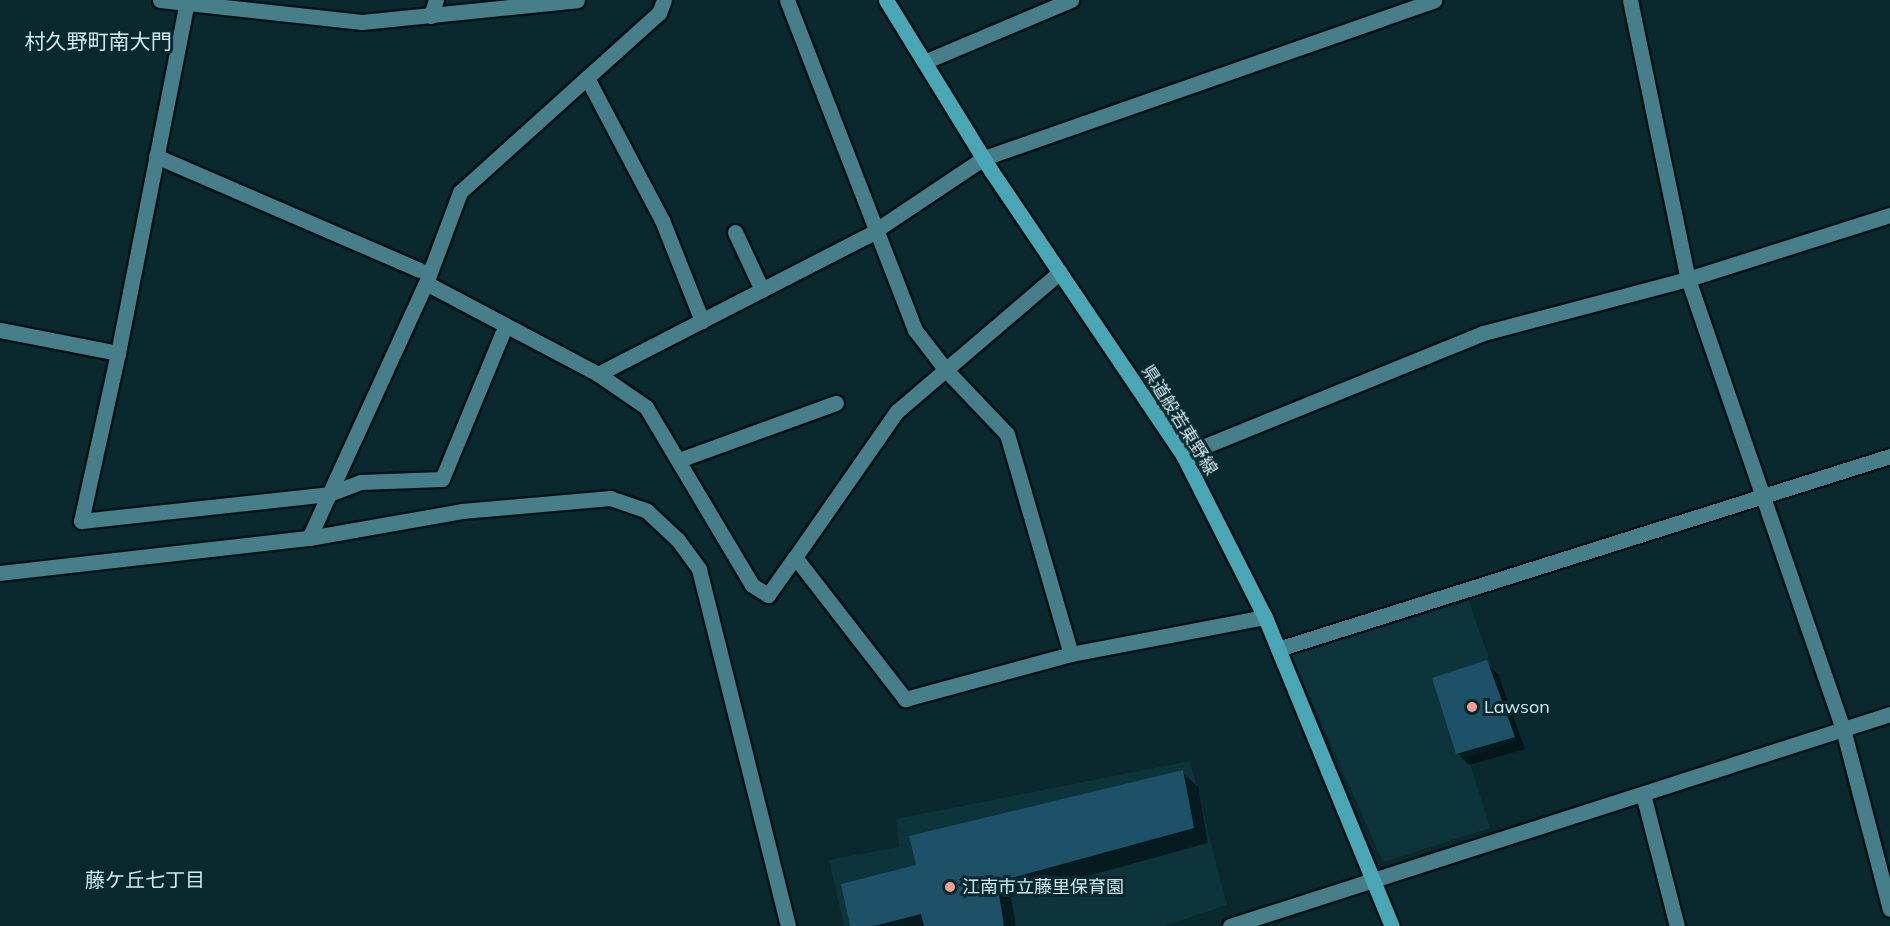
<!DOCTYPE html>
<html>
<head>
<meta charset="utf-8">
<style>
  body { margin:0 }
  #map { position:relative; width:1890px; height:926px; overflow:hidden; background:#0a292e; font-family:Mulish,"Noto Sans JP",sans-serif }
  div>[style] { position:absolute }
  .built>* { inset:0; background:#0d343a }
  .shadow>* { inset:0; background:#0007 }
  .building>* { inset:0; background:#1d5167 }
  .roads { filter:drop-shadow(2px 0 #021113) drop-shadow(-2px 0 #021113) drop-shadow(0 2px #021113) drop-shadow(0 -2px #021113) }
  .minor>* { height:15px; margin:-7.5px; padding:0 7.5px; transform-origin:7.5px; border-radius:7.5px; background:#467f89 }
  .major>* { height:15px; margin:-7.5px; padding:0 7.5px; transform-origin:7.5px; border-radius:7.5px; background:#49a6b5 }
  .dots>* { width:16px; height:16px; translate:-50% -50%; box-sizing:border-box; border:3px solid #0a292e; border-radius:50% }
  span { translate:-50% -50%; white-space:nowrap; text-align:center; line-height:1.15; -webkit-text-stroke:6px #0a292e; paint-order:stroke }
  .street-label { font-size:18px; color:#cde9ef }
  .poi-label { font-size:18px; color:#cde9ef }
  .left { translate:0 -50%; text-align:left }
  .neighbourhood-label { font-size:20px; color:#cde9ef }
  .quarter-label { font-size:21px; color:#cde9ef }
</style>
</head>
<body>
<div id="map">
  <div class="built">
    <div style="clip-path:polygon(1469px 601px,1517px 741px,1468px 757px,1490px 828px,1383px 862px,1291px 655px)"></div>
    <div style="clip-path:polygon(1190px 761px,1227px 905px,1164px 926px,844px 926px,829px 860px,899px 847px,896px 819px)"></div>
  </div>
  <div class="shadow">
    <div style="clip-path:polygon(1486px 662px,1498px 674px,1525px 749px,1469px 765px,1457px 753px)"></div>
    <div style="clip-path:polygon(1182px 772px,1198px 787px,1208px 843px,1011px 897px,1016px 926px,851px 926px,918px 866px)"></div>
  </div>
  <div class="building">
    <div style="clip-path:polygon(1487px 660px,1515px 737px,1456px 754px,1432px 678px)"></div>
    <div style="clip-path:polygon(1183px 770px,1194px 828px,997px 882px,1004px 926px,924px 926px,921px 914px,874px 926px,850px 926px,841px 884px,916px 865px,909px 836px)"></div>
  </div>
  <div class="roads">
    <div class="minor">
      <div style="left:160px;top:0;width:203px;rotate:6.2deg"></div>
      <div style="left:362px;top:22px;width:216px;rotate:-5.8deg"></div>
      <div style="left:787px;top:0;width:354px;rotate:68.8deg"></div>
      <div style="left:915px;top:330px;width:51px;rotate:52.2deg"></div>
      <div style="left:946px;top:370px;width:88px;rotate:46.4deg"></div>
      <div style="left:1007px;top:434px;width:229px;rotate:73.8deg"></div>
      <div style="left:1630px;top:0;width:285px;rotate:78.3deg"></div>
      <div style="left:1688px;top:279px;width:476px;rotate:71deg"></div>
      <div style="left:1843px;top:729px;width:186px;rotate:75.4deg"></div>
      <div style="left:431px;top:16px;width:17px;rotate:-73deg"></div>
      <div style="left:924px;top:62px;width:160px;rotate:-22.9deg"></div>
      <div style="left:587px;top:78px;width:161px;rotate:62.2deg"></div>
      <div style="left:662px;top:220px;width:109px;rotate:68.4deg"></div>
      <div style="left:156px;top:156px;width:287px;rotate:23.4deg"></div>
      <div style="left:735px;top:232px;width:64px;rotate:65deg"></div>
      <div style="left:1060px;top:272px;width:214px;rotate:139.5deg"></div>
      <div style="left:897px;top:411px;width:178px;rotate:124.9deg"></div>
      <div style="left:795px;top:557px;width:180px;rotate:52.2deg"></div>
      <div style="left:905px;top:699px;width:172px;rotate:-15.2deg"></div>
      <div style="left:1071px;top:654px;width:197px;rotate:-10.8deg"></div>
      <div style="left:426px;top:283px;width:195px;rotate:27.9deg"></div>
      <div style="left:598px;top:374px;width:302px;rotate:-27.2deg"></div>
      <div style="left:867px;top:236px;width:141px;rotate:-33.7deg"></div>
      <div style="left:984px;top:158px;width:477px;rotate:-19.3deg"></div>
      <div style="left:0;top:330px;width:120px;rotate:11deg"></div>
      <div style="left:118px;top:353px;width:360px;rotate:-78.9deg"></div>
      <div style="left:118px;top:353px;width:172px;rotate:102.4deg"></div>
      <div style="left:81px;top:521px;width:249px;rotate:-6.2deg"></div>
      <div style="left:329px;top:494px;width:33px;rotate:-21deg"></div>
      <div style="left:360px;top:482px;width:82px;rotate:-2.1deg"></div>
      <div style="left:442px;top:479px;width:157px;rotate:-67.5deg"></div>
      <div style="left:598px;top:374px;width:58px;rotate:34.5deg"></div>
      <div style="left:646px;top:407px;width:207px;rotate:59.2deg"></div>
      <div style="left:752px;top:585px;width:19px;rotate:32deg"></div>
      <div style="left:768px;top:595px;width:47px;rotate:-54.6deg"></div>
      <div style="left:1183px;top:455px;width:324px;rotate:-22.1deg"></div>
      <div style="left:1483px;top:333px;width:212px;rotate:-14.8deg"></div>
      <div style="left:1688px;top:279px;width:212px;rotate:-17.6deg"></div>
      <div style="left:679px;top:460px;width:167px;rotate:-20deg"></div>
      <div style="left:309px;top:538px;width:281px;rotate:-65.4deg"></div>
      <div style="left:426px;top:283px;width:97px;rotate:-69.5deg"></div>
      <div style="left:460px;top:192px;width:268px;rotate:-42deg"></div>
      <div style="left:659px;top:13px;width:14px;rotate:-69deg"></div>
      <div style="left:0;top:573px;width:311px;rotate:-6.5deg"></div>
      <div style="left:309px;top:538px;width:155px;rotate:-10deg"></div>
      <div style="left:462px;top:511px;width:149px;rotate:-5deg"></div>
      <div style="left:610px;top:498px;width:39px;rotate:19deg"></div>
      <div style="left:647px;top:511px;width:42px;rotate:43.1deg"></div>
      <div style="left:678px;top:540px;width:36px;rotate:54deg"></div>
      <div style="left:699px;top:569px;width:368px;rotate:76deg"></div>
      <div style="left:1278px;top:649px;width:642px;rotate:-17.5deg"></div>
      <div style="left:1643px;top:794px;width:136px;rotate:75.6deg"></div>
      <div style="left:1230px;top:926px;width:693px;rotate:-17.81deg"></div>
    </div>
    <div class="major">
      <div style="left:886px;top:0;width:202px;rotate:58.4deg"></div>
      <div style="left:992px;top:172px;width:341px;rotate:56deg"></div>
      <div style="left:1183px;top:455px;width:182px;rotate:63.2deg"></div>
      <div style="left:1265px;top:617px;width:334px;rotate:67.7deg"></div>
    </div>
  </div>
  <div class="dots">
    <div style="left:1472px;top:707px;background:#f59d8f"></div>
    <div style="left:950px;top:887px;background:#f59d8f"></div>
  </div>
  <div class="street-label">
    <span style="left:1179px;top:420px;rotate:58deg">県道般若東野線</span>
  </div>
  <div class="poi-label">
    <span class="left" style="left:1484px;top:707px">Lawson</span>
    <span class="left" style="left:962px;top:887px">江南市立藤里保育園</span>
  </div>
  <div class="neighbourhood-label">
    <span style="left:145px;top:879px">藤ケ丘七丁目</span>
  </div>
  <div class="quarter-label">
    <span style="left:98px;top:41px">村久野町南大門</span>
  </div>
</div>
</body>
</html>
